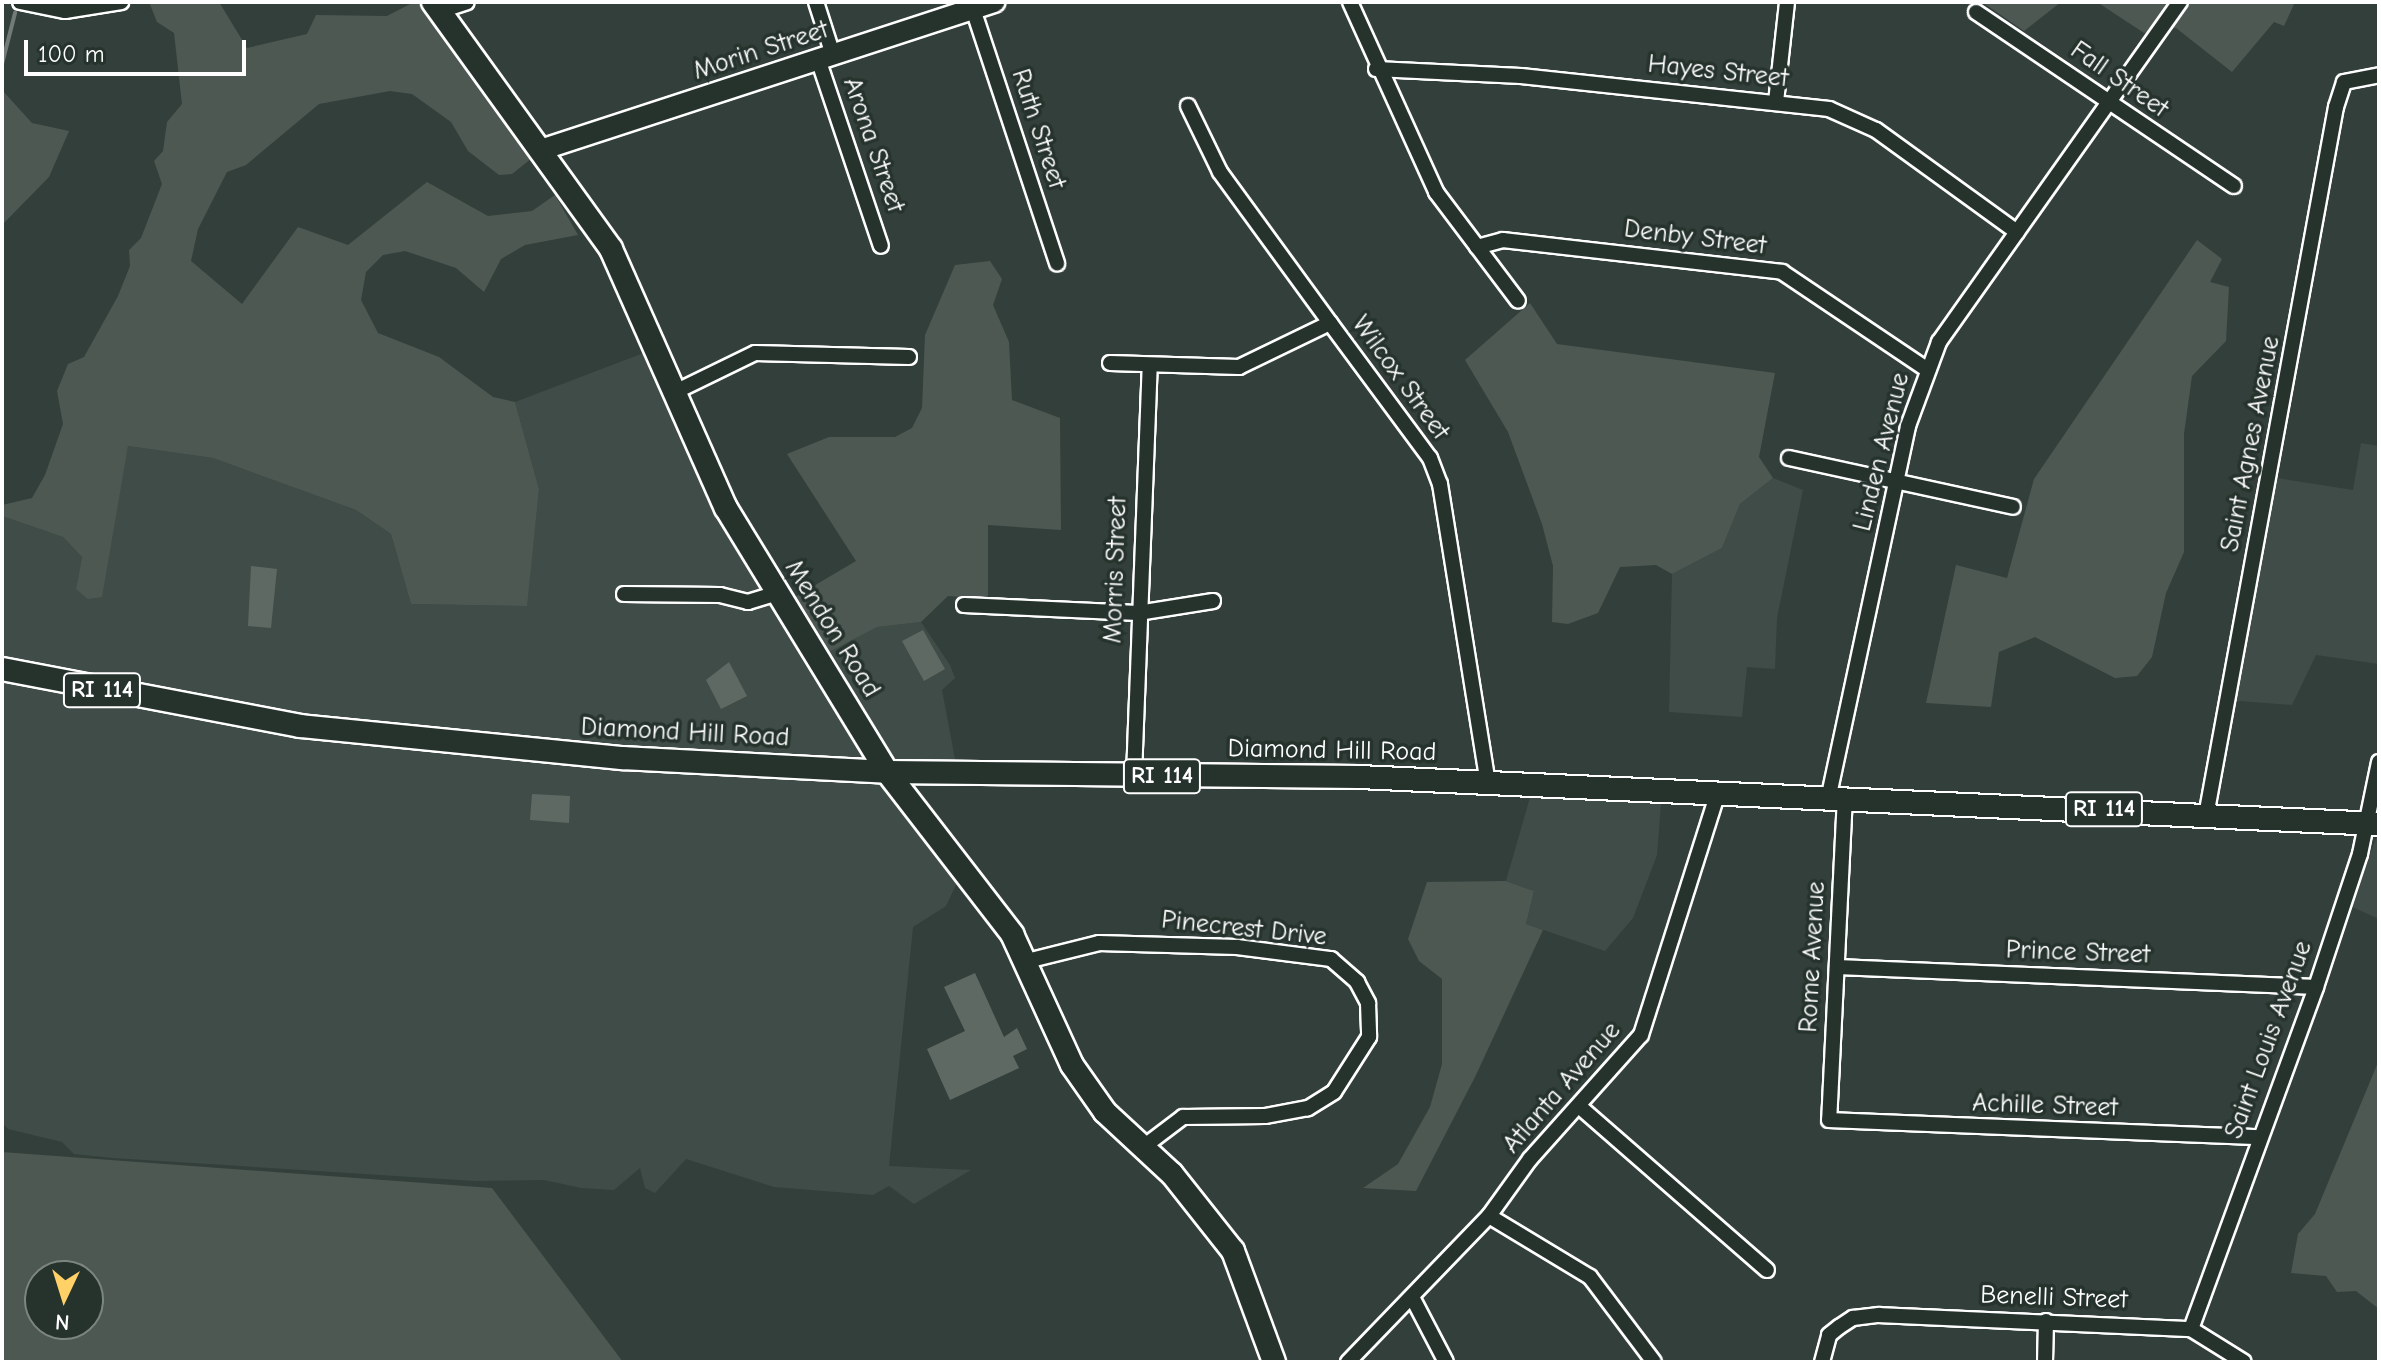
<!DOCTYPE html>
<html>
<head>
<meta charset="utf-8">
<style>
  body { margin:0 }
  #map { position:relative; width:2381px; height:1364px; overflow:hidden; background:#333f3a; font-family:"Comic Neue",sans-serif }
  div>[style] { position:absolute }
  .built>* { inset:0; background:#404c47 }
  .green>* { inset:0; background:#4d5853 }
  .stream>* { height:4px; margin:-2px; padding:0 2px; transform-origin:2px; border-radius:2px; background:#737b78 }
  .building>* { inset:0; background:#5f6964 }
  .roads { filter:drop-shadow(2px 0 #fff) drop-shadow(-2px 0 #fff) drop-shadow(0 2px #fff) drop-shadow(0 -2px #fff) }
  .street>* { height:14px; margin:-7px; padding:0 7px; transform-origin:7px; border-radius:7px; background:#26332d }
  .secondary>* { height:20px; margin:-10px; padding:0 10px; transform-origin:10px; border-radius:10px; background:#26332d }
  .primary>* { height:22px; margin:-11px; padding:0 11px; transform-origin:11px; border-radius:11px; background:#26332d }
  span { translate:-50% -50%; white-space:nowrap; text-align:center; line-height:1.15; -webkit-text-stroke:7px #26332d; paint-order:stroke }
  .shield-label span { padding:2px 6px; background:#26332d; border:2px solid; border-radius:6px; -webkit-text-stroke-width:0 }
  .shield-label { font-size:24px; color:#fff; font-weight:700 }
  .street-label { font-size:26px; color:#fff }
  .frame { position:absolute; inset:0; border:4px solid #fff; pointer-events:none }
  .north { position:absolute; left:24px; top:1260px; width:80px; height:80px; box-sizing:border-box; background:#26332d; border:2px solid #7d8581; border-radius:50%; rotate:184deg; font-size:22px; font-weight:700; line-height:32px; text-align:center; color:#fff }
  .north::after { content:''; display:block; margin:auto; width:28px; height:36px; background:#ffd166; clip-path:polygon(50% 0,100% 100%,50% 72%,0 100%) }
  .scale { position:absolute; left:24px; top:40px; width:222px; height:36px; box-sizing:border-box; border:4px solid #fff; border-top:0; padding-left:10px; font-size:24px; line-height:28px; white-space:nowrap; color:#fff; -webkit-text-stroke:6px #26332d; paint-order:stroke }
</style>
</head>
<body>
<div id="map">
  <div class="built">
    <div style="clip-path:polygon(654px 349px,785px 604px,848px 640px,877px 627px,921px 622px,950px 665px,955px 678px,942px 690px,957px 770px,894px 769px,963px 870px,946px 906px,913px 927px,889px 1166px,971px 1170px,914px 1204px,889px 1186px,873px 1195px,774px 1187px,686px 1159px,655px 1193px,645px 1188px,640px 1168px,614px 1190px,581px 1188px,544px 1180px,475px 1181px,113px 1158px,74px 1154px,62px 1142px,8px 1129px,2px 1122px,2px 516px,63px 537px,82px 557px,76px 589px,112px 520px,128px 446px,213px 458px,356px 510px,391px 534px,411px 604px,526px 606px,539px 489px,515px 402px)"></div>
    <div style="clip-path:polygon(2361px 443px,2379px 446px,2379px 664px,2316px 655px,2292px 705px,2227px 700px,2270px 477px,2353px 490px)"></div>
    <div style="clip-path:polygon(1773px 478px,1803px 490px,1777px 618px,1775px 669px,1747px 667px,1742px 717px,1669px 712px,1672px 574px,1722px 548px,1740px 504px)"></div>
    <div style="clip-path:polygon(1533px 787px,1662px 791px,1657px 855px,1633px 918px,1605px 951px,1526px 924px,1534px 891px,1506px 881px)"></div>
    <div style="clip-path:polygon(2379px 831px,2379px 919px,2350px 906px)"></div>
  </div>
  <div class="green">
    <div style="clip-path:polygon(149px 2px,219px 2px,247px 48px,307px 34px,316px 15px,387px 16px,414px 2px,435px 2px,542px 150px,512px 174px,499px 175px,468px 151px,451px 122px,412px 94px,390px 91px,319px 104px,246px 165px,227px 172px,198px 229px,191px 261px,242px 304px,298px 227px,348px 245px,427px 182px,488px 216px,532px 211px,555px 195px,578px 235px,525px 245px,501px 259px,484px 292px,456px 268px,405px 251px,383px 255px,366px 272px,361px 300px,378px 333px,439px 357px,493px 397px,515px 402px,539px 489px,527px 606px,411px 604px,391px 534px,356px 510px,213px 458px,128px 446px,102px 597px,88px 599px,76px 589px,82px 557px,63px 537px,2px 516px,2px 505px,32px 498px,45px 475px,63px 424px,57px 391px,68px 364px,84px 357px,118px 296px,130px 266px,129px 250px,141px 238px,162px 184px,154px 161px,163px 151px,167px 122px,182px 104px,174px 33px,157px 22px)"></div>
    <div style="clip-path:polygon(1982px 2px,2061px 2px,2024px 31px)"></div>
    <div style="clip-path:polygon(2097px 2px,2295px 2px,2284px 26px,2274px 22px,2232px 72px,2176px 28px,2144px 33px)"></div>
    <div style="clip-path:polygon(2px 90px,32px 123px,69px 131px,49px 177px,2px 225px)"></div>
    <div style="clip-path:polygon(2197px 240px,2222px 259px,2210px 282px,2229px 287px,2226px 341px,2192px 376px,2184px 434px,2184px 552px,2166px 593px,2152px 657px,2137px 676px,2115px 678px,2035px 637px,1999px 652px,1991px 707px,1926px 703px,1956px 565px,2007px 578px,2034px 479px)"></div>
    <div style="clip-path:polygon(990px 261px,1002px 279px,993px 305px,1009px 342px,1012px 400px,1060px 418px,1061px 530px,988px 525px,988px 599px,948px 596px,921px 622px,877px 627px,819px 657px,790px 600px,856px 561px,787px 454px,829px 437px,895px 437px,912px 428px,922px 408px,925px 335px,955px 265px)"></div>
    <div style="clip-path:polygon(1530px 303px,1557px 344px,1775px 373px,1759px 457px,1773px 478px,1740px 504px,1722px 548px,1672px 574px,1656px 565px,1620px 567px,1598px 613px,1568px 624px,1552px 622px,1553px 566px,1542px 524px,1508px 432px,1465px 360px)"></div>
    <div style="clip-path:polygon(1506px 881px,1534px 891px,1526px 924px,1543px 930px,1476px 1075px,1416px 1191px,1363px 1188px,1398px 1164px,1430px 1107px,1442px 1064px,1442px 979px,1419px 961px,1408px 939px,1427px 882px)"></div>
    <div style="clip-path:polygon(2379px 1060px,2379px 1309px,2356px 1291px,2337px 1292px,2326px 1276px,2291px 1273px,2298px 1234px,2315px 1214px)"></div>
    <div style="clip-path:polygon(evenodd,2px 1152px,492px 1188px,623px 1362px,2px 1362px,2px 1152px,40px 1276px,88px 1276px,88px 1324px,40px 1324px,40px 1276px)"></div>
  </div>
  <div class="stream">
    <div style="left:2px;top:64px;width:53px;rotate:-75.7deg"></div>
  </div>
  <div class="building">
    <div style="clip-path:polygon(251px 566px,277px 569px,271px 628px,248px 626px)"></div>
    <div style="clip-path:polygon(923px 630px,945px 669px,924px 681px,902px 641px)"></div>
    <div style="clip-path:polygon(729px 662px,747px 696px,721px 709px,706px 680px)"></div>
    <div style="clip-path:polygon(532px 794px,570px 796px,569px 823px,530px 820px)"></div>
    <div style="clip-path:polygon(975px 973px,1004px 1037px,1017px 1028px,1027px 1049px,1013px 1056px,1019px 1068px,950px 1100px,927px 1049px,965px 1031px,944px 987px)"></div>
  </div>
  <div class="roads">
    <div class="street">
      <div style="left:20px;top:2px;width:46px;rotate:11.3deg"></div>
      <div style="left:65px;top:11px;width:57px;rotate:-9.1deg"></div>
      <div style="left:816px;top:2px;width:56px;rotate:72.2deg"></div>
      <div style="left:1350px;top:2px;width:209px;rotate:65.6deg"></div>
      <div style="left:1436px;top:192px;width:136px;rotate:53deg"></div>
      <div style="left:973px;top:9px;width:268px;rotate:71.7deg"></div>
      <div style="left:440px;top:11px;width:28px;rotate:-18deg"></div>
      <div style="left:1976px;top:12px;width:311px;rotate:34deg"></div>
      <div style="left:818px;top:59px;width:197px;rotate:71.4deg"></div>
      <div style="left:1376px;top:69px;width:145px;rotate:2.8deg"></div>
      <div style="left:1521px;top:76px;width:310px;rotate:6.1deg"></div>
      <div style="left:1829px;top:109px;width:51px;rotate:24.1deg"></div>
      <div style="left:1876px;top:130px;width:174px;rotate:35.9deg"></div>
      <div style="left:1776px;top:102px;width:101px;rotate:-83.7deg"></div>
      <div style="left:1188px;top:106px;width:73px;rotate:64.1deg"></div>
      <div style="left:1220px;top:172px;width:187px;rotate:53.9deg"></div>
      <div style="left:1477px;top:247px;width:27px;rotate:-15deg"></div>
      <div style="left:1503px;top:240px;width:281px;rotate:6.5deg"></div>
      <div style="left:1782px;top:272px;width:176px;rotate:33.9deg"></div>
      <div style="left:1110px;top:363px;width:129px;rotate:1.8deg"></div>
      <div style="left:1239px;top:367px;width:101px;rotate:-25.8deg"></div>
      <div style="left:1330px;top:323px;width:168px;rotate:53.5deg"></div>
      <div style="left:1430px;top:458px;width:28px;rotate:69deg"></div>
      <div style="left:1440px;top:484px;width:303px;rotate:80.9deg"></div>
      <div style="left:675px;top:392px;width:89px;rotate:-26deg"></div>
      <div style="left:755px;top:353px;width:154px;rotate:1.5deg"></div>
      <div style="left:1789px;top:458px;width:229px;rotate:12.3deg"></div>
      <div style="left:624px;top:594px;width:96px;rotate:0.6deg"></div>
      <div style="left:720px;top:595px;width:29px;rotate:14deg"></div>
      <div style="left:748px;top:602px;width:30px;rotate:-17deg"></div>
      <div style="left:964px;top:605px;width:174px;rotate:2.6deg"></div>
      <div style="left:1138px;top:613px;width:76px;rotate:-9.1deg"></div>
      <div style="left:1134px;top:776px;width:411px;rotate:-87.8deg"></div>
      <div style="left:1829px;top:795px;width:377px;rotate:-77.9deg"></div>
      <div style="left:1908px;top:426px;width:90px;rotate:-69.7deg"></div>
      <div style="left:1939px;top:342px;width:417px;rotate:-54.7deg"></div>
      <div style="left:1845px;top:796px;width:324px;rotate:92.8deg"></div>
      <div style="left:1829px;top:1120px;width:431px;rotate:2.3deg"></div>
      <div style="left:2206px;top:816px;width:721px;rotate:-79.61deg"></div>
      <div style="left:2336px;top:107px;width:26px;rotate:-72deg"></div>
      <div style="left:2344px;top:82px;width:36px;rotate:-11deg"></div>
      <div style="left:1027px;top:961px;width:74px;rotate:-14deg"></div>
      <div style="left:1099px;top:943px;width:138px;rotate:1.7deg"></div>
      <div style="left:1237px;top:947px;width:95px;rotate:7.3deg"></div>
      <div style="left:1331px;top:959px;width:35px;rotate:41deg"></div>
      <div style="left:1357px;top:982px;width:24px;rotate:62deg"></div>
      <div style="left:1368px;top:1003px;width:34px;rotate:88deg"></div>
      <div style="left:1369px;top:1037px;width:65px;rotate:122.5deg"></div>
      <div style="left:1334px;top:1092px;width:31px;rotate:148deg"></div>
      <div style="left:1308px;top:1108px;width:44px;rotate:169.5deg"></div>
      <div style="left:1265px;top:1116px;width:82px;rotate:179.3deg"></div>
      <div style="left:1183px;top:1117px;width:51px;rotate:142.9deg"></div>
      <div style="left:1838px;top:967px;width:478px;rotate:2.4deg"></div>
      <div style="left:1580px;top:1107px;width:248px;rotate:41.1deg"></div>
      <div style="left:1489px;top:1216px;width:118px;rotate:31.1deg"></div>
      <div style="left:1590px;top:1277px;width:106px;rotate:53deg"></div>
      <div style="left:1412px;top:1297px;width:73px;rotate:62.4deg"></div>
      <div style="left:2191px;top:1329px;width:364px;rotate:-69.9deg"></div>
      <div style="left:2316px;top:987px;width:140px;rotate:-71.7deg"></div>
      <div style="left:2360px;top:854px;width:94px;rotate:-78.3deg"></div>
      <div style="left:1348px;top:1362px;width:203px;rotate:-46deg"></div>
      <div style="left:1489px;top:1216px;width:70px;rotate:-54.3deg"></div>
      <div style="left:1530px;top:1159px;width:166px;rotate:-48.2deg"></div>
      <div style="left:1641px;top:1035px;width:255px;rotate:-72.4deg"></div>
      <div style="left:1822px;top:1362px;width:28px;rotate:-75deg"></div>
      <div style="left:1829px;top:1335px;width:13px;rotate:-39deg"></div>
      <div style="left:1839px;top:1327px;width:17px;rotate:-33deg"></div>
      <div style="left:1853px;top:1318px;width:26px;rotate:-7deg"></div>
      <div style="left:1879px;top:1315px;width:312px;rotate:2.6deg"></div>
      <div style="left:2191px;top:1329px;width:62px;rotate:31.9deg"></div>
      <div style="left:2045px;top:1362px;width:41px;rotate:-88.6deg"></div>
    </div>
    <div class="secondary">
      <div style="left:544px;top:149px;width:474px;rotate:-18.1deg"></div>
    </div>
    <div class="primary">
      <div style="left:433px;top:2px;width:304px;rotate:54.2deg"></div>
      <div style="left:611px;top:249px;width:283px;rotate:66.1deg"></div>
      <div style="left:726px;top:508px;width:309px;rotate:58.6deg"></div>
      <div style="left:887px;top:772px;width:205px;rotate:52.3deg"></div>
      <div style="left:1012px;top:934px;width:144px;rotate:65.4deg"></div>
      <div style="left:1072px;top:1065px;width:57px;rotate:54.9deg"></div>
      <div style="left:1105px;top:1112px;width:91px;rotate:42.8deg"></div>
      <div style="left:1172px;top:1174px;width:98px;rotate:51.6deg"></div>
      <div style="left:1233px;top:1251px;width:118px;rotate:69.7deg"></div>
      <div style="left:2px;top:669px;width:303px;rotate:10.8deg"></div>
      <div style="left:300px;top:726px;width:324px;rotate:5.7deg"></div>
      <div style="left:622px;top:758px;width:265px;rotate:3deg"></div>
      <div style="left:887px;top:772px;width:472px;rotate:0.6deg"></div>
      <div style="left:1359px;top:777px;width:1021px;rotate:2.64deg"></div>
    </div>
  </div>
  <div class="shield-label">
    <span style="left:102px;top:690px">RI 114</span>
    <span style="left:1162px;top:776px">RI 114</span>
    <span style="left:2104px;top:809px">RI 114</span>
  </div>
  <div class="street-label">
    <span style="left:761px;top:51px;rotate:-18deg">Morin Street</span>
    <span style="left:1718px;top:72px;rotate:6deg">Hayes Street</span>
    <span style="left:2119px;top:80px;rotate:35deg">Fall Street</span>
    <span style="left:1038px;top:129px;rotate:72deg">Ruth Street</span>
    <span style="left:873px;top:145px;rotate:71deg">Arona Street</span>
    <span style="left:1695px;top:238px;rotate:7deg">Denby Street</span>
    <span style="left:1400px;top:378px;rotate:54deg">Wilcox Street</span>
    <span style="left:2251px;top:444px;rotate:-79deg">Saint Agnes Avenue</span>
    <span style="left:1882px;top:452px;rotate:-76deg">Linden Avenue</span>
    <span style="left:1116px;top:570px;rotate:-88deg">Morris Street</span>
    <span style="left:832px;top:629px;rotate:58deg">Mendon Road</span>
    <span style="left:685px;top:733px;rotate:3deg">Diamond Hill Road</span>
    <span style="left:1332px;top:751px;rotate:1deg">Diamond Hill Road</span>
    <span style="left:1244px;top:929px;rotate:6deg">Pinecrest Drive</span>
    <span style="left:2078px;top:953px;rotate:2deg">Prince Street</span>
    <span style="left:1813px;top:957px;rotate:-87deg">Rome Avenue</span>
    <span style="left:2269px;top:1040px;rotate:-70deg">Saint Louis Avenue</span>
    <span style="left:1562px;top:1088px;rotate:-49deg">Atlanta Avenue</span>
    <span style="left:2045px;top:1106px;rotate:2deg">Achille Street</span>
    <span style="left:2054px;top:1298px;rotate:2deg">Benelli Street</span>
  </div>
  <div class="frame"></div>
  <div class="north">N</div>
  <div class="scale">100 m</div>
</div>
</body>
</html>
